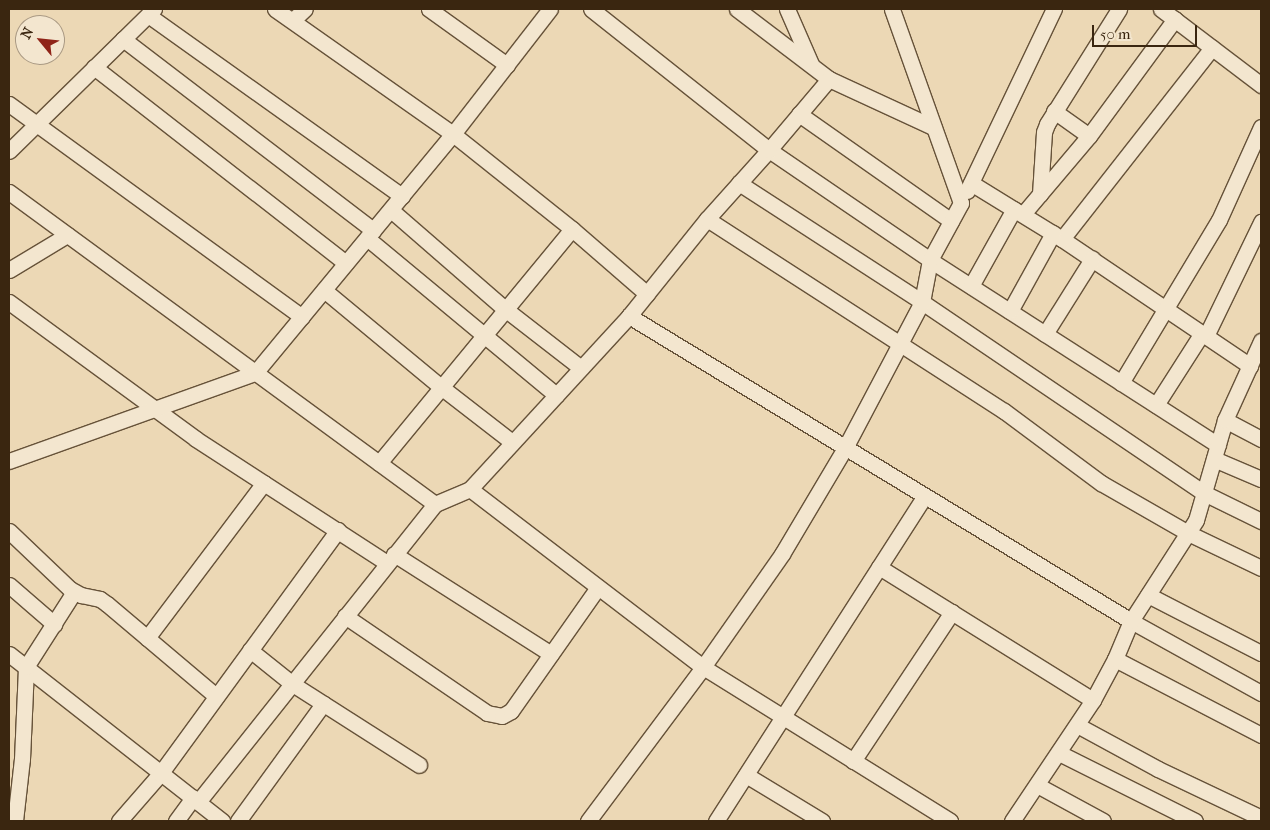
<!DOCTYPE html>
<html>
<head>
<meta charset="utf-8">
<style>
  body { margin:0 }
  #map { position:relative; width:1270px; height:830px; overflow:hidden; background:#ecd8b5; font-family:"IM FELL French Canon",serif }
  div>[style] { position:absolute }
  .roads { filter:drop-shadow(1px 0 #665239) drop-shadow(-1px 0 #665239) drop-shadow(0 1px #665239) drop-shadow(0 -1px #665239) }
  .minor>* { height:15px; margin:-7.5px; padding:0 7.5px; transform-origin:7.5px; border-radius:7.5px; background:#f3e6cf }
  span { translate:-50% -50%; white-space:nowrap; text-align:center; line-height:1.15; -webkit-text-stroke:4.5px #f3e6cf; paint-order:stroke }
  .frame { position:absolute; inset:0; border:10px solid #3a2610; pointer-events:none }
  .north { position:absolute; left:15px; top:15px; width:50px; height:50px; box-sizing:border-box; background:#f3e6cf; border:1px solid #a99983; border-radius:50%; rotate:298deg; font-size:14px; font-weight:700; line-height:20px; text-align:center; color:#3a2610 }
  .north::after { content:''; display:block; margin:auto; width:18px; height:22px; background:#8f2418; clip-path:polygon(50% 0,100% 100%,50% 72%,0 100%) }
  .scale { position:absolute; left:1092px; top:25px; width:105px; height:22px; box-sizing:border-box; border:2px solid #3a2610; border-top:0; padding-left:6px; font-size:15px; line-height:18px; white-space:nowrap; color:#3a2610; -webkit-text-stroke:4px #f3e6cf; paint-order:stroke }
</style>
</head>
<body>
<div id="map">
  <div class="roads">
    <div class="minor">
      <div style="left:275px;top:9px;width:218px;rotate:35.1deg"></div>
      <div style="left:453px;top:134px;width:152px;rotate:38.6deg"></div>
      <div style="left:572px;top:229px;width:99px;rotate:40.9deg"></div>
      <div style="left:429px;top:9px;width:96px;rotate:35.7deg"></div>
      <div style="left:737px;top:9px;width:116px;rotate:37.3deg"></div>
      <div style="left:829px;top:79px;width:115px;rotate:24.8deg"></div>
      <div style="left:787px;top:9px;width:60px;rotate:66.4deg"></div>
      <div style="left:1161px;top:9px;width:126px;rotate:37.2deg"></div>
      <div style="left:148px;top:15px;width:312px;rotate:35.5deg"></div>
      <div style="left:293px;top:20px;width:16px;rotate:-43deg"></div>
      <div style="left:123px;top:39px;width:315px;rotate:37.4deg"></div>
      <div style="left:94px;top:67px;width:319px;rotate:37.9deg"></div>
      <div style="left:829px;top:79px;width:93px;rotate:130.2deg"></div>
      <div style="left:769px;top:150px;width:195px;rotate:34.3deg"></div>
      <div style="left:930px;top:260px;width:342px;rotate:32.7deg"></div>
      <div style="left:9px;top:104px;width:362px;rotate:36deg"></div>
      <div style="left:1054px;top:111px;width:43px;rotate:35.5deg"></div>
      <div style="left:799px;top:114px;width:186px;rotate:35.1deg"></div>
      <div style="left:9px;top:151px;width:203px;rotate:-44.4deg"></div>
      <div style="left:739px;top:183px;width:218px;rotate:33deg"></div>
      <div style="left:922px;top:302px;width:341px;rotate:34.1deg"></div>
      <div style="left:1204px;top:493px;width:64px;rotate:26.2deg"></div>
      <div style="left:971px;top:183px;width:107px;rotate:31.6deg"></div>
      <div style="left:1062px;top:239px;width:227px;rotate:34deg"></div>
      <div style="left:967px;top:191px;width:202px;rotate:-64.5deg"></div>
      <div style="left:9px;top:192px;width:528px;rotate:36.22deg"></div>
      <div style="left:435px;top:504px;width:38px;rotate:-23deg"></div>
      <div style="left:470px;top:489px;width:235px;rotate:-47.4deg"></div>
      <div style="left:629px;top:316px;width:124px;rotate:-51.2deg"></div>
      <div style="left:707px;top:219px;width:93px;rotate:-48.1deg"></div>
      <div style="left:769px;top:150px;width:227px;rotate:-141.6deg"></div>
      <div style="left:1040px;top:194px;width:62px;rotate:-86.3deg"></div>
      <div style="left:1044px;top:132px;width:9px;rotate:-69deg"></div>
      <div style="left:1047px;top:124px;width:136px;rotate:-57.9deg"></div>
      <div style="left:391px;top:210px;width:151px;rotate:41deg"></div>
      <div style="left:505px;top:309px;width:96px;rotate:37.8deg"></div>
      <div style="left:1023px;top:214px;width:102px;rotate:-49.8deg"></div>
      <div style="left:1089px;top:136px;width:145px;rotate:-53.7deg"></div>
      <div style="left:707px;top:219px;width:354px;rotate:32.9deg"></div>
      <div style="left:1004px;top:411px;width:121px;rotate:36.6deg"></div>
      <div style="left:1101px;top:483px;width:100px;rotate:29.9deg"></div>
      <div style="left:1188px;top:533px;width:81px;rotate:25.6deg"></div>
      <div style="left:367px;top:238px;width:246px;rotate:39.7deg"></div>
      <div style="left:1062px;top:239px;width:243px;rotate:-51.9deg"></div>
      <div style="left:9px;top:270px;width:68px;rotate:-31.1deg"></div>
      <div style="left:971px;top:286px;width:88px;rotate:-60.8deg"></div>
      <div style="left:324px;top:290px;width:152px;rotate:39.7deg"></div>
      <div style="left:441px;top:387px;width:90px;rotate:37.8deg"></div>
      <div style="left:9px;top:302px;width:232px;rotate:36.2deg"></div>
      <div style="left:196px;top:439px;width:228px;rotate:33deg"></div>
      <div style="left:1010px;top:311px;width:89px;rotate:-61.1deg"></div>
      <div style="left:629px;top:316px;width:587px;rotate:31.28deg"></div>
      <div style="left:1131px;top:621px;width:149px;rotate:29deg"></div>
      <div style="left:1045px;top:334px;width:89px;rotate:-57.9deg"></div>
      <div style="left:1206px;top:336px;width:127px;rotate:-64.2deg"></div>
      <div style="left:1121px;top:383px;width:190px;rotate:-59deg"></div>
      <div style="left:1219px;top:220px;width:102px;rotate:-65.7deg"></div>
      <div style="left:1156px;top:405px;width:85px;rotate:-57.4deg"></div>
      <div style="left:1225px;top:420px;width:41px;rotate:27.8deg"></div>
      <div style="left:1214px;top:459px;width:51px;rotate:23.1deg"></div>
      <div style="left:9px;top:461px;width:261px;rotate:-19.7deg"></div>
      <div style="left:255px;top:373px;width:310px;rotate:-50.4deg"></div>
      <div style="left:453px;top:134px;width:158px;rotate:-52.2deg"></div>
      <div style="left:379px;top:463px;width:303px;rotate:-50.5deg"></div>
      <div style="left:470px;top:489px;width:293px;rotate:37.4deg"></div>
      <div style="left:703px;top:667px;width:291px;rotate:31.9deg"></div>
      <div style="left:9px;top:531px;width:84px;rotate:43.6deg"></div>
      <div style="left:70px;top:589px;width:13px;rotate:29deg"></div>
      <div style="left:81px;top:595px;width:19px;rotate:12deg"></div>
      <div style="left:100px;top:599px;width:9px;rotate:36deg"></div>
      <div style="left:107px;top:604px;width:143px;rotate:40.2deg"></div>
      <div style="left:394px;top:554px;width:186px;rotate:32.5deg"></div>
      <div style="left:879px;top:567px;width:252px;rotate:31.9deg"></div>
      <div style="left:9px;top:585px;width:60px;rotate:40.9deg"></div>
      <div style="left:1148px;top:595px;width:127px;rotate:27.2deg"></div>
      <div style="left:345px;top:616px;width:172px;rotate:34.3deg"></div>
      <div style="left:487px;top:713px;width:15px;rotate:11deg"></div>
      <div style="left:502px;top:716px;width:10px;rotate:-29deg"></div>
      <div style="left:511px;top:711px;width:151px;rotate:-54.9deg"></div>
      <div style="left:147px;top:638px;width:194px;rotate:-53deg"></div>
      <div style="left:250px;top:650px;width:53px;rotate:38.8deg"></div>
      <div style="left:291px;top:683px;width:152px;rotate:32.6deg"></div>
      <div style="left:9px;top:654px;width:271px;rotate:38.1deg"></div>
      <div style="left:1115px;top:659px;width:165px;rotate:27.5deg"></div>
      <div style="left:1077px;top:725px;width:92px;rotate:28.5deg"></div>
      <div style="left:1158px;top:769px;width:114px;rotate:25.4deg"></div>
      <div style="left:1059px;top:753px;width:152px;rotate:26.6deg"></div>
      <div style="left:853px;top:761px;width:179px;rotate:-56.4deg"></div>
      <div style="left:746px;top:775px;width:89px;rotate:31.2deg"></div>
      <div style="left:1037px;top:785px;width:75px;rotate:28.6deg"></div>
      <div style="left:198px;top:802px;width:381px;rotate:-51.5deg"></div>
      <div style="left:15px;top:821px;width:62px;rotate:-83.6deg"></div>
      <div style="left:22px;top:759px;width:92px;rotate:-87.5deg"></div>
      <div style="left:26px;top:667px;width:89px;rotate:-57.4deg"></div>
      <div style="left:119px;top:821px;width:62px;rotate:-48.9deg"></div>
      <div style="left:160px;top:774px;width:302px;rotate:-53.9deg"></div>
      <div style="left:176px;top:821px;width:29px;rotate:-54deg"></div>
      <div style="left:238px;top:821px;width:145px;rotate:-54deg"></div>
      <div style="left:588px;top:821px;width:192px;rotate:-53.2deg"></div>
      <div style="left:703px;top:667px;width:138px;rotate:-55deg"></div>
      <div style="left:782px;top:554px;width:123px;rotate:-59.3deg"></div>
      <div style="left:845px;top:448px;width:165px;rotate:-62.2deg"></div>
      <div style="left:922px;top:302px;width:43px;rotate:-79.2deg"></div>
      <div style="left:930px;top:260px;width:65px;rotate:-61.5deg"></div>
      <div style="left:961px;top:203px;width:206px;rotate:-109.6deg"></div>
      <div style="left:716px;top:821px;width:386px;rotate:-57.3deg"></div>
      <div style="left:1012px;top:821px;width:146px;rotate:-56.2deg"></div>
      <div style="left:1093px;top:700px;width:47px;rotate:-61.8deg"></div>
      <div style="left:1115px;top:659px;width:41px;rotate:-67.2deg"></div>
      <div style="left:1131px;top:621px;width:120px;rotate:-57.2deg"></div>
      <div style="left:1196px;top:520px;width:104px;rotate:-73.8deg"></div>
      <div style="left:1225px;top:420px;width:87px;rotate:-65.5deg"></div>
    </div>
  </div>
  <div class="frame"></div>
  <div class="north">N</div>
  <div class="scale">50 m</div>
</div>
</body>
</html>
